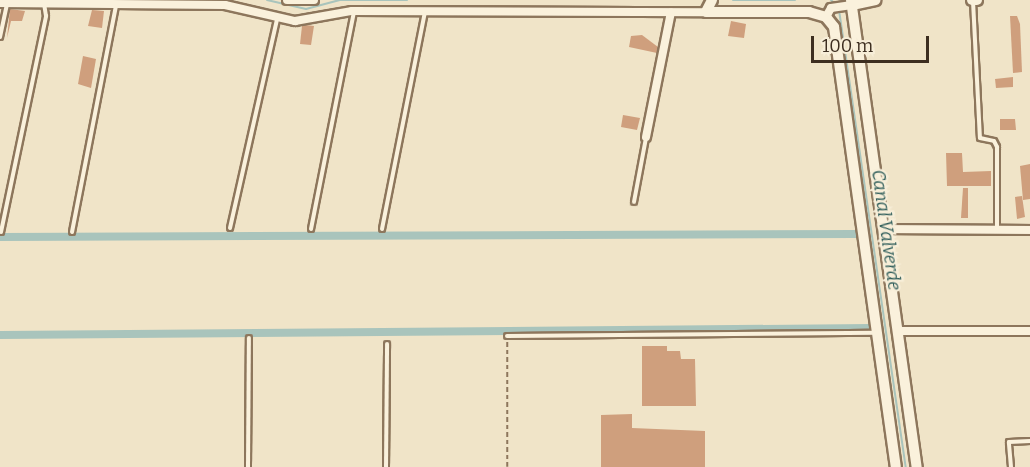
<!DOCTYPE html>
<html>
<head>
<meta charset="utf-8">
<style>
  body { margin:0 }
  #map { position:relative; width:1030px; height:467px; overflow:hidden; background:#f0e4c8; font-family:Bitter,serif }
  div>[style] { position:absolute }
  .stream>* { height:2px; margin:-1px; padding:0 1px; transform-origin:1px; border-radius:1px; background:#a9c4bc }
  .canal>* { height:8px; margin:-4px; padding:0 4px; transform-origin:4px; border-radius:4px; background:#a9c4bc }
  .building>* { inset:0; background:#cf9f7d }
  .path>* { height:1.5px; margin-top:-0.75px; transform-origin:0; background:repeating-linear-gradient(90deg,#8d765c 0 4.5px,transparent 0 7.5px) }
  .roads { filter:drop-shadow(2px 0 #8d765c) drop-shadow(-2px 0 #8d765c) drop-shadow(0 2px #8d765c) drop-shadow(0 -2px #8d765c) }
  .lane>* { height:4px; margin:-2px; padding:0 2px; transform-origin:2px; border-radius:2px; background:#faf1dc }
  .street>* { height:8px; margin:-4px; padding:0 4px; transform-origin:4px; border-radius:4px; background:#faf1dc }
  .secondary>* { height:10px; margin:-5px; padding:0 5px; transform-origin:5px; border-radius:5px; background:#faf1dc }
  span { translate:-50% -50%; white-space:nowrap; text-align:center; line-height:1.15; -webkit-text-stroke:4.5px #f7eed8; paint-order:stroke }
  .water-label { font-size:18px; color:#2f5d5a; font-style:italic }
  .scale { position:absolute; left:811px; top:36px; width:118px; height:27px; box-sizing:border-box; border:3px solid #3d2e20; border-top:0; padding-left:8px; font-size:18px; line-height:21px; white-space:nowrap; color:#3d2e20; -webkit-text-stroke:4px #f7eed8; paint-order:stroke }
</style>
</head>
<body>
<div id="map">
  <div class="stream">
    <div style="left:267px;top:0;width:40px;rotate:13deg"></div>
    <div style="left:306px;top:9px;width:35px;rotate:-15deg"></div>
    <div style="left:340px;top:0;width:67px"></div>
    <div style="left:733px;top:0;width:62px"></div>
    <div style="left:831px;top:0;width:7px;rotate:45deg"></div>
    <div style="left:839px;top:10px;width:462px;rotate:81.7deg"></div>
  </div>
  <div class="canal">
    <div style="left:0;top:237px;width:856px;rotate:-0.2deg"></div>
    <div style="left:0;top:335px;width:872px;rotate:-0.46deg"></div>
  </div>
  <div class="building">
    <div style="clip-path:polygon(10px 9px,25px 11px,22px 21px,11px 21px,7px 38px)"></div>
    <div style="clip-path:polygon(92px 10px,104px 11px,102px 28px,88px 26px)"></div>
    <div style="clip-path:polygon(1010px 16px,1017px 16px,1020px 24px,1022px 72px,1013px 73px)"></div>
    <div style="clip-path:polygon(731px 21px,746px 24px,744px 38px,728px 36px)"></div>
    <div style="clip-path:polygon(306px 25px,314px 26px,311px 45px,300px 44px,302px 26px)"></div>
    <div style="clip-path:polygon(642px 35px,658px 47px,657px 53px,629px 47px,631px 36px)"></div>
    <div style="clip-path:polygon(83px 56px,96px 59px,91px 88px,78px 84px)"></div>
    <div style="clip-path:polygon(1013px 77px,1013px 87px,996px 88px,995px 79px)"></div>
    <div style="clip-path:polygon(623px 115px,640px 118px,637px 130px,621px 127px)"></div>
    <div style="clip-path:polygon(1000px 119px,1015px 119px,1016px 130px,1000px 130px)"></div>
    <div style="clip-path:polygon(946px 153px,962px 153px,963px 172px,991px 171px,991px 186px,947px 186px)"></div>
    <div style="clip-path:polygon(1030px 164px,1030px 199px,1023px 200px,1020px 166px)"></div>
    <div style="clip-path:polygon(963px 188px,968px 188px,968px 218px,961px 218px)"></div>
    <div style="clip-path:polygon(1022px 196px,1025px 217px,1017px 219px,1015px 197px)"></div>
    <div style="clip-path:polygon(642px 346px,667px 346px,667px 351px,680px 351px,681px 359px,695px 359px,696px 406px,642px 406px)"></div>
    <div style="clip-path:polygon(632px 414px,632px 428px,705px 431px,705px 467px,601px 467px,601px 415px)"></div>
  </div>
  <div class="path">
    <div style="left:507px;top:467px;width:125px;rotate:-90deg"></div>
  </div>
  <div class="roads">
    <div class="lane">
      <div style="left:973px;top:1px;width:137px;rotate:87.1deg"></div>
      <div style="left:980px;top:138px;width:14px;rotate:12deg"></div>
      <div style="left:994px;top:141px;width:7px;rotate:63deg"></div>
      <div style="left:997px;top:147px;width:82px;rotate:90deg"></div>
      <div style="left:0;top:37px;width:34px;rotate:-78deg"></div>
      <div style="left:634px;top:202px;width:65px;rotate:-79.4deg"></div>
      <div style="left:230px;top:228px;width:214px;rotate:-77.3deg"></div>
      <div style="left:311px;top:229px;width:221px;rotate:-78.8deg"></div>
      <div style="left:382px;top:229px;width:221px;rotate:-78.8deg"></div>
      <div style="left:1px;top:232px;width:221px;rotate:-78.2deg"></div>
      <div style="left:46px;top:16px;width:12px;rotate:-99deg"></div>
      <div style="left:72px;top:232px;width:231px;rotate:-79deg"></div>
      <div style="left:507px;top:336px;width:369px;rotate:-0.5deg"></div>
      <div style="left:248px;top:467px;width:129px;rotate:-89.6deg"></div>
      <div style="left:386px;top:467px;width:123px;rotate:-89.5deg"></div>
      <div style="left:1011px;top:467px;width:25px;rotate:-95deg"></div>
      <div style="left:1009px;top:442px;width:21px;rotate:-3deg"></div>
    </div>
    <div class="street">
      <div style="left:287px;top:0;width:27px"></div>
      <div style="left:0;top:3px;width:225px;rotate:0.5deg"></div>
      <div style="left:225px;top:5px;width:72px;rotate:12.9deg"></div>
      <div style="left:295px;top:21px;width:58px;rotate:-10deg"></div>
      <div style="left:352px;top:11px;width:354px;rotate:0.2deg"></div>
      <div style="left:826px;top:17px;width:10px;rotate:-61deg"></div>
      <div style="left:831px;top:8px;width:21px;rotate:-8deg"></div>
      <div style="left:646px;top:137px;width:127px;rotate:-78.7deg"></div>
      <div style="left:885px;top:229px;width:145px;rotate:0.4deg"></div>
      <div style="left:900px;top:331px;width:130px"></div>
    </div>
    <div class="secondary">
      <div style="left:712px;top:0;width:13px;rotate:117deg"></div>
      <div style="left:706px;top:12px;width:103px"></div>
      <div style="left:809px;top:12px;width:18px;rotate:16deg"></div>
      <div style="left:826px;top:17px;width:13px;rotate:51deg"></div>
      <div style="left:834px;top:27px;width:444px;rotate:82deg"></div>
      <div style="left:851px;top:0;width:472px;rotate:82deg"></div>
      <div style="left:972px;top:0;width:5px"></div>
      <div style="left:852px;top:5px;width:24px;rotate:-12deg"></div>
    </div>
  </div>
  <div class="water-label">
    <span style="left:886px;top:230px;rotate:82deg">Canal Valverde</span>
  </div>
  <div class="scale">100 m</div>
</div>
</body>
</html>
